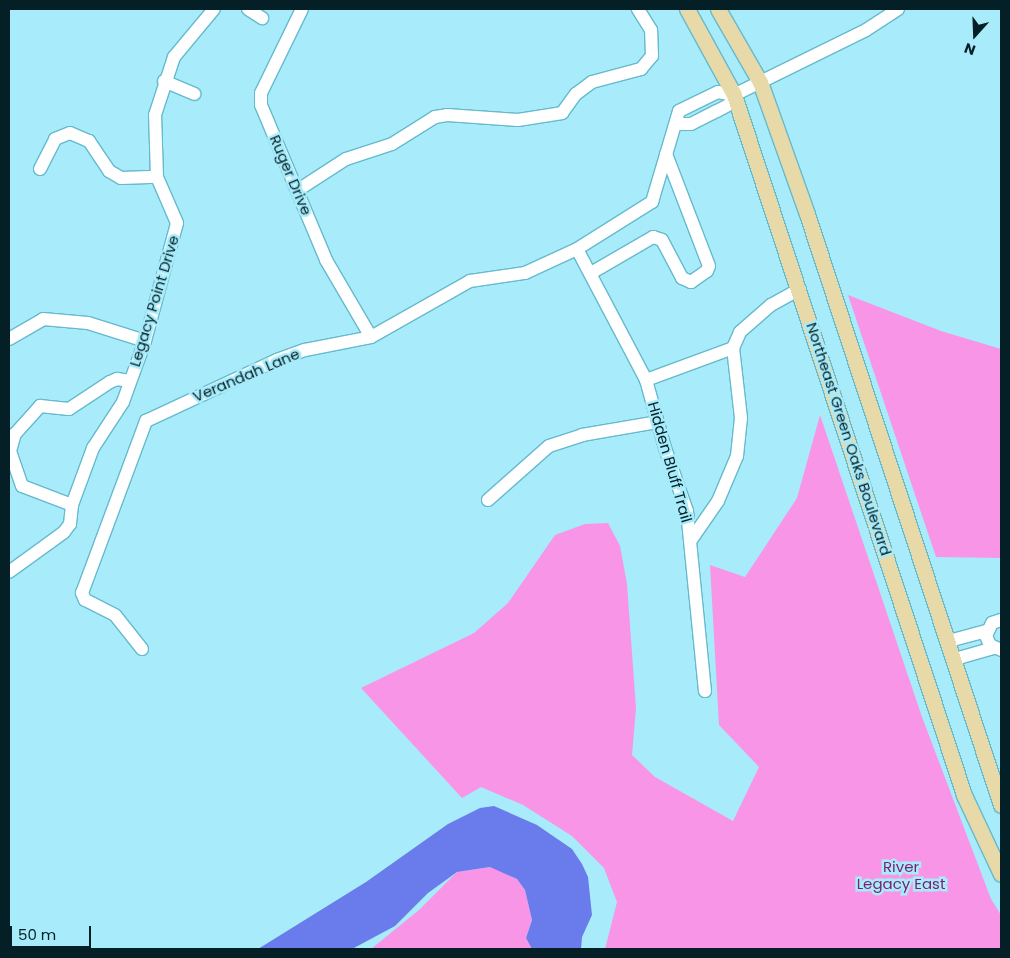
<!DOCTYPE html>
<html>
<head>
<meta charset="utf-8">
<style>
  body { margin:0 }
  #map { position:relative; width:1010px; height:958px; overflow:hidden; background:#a8ebfa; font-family:Poppins,sans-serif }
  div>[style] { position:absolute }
  .green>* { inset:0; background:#f995e7 }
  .water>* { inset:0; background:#6a7ceb }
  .roads { filter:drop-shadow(1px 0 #65bacd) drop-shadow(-1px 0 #65bacd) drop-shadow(0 1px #65bacd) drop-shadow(0 -1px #65bacd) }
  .minor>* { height:12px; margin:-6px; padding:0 6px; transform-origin:6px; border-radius:6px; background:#fff }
  .major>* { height:15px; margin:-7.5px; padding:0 7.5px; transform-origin:7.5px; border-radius:7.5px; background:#e8d9a9 }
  span { translate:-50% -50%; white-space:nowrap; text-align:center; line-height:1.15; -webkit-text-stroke:5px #a8ebfa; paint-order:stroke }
  .street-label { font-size:15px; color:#042026 }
  .park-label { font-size:15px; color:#7d2071 }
  .frame { position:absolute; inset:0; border:10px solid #042026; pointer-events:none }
  .north { position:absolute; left:950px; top:10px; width:50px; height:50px; -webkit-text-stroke:4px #a8ebfa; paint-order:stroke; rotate:200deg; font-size:14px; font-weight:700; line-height:20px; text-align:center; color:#042026 }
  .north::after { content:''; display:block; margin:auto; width:18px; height:22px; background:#042026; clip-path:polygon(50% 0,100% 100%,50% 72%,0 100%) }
  .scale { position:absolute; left:10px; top:926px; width:81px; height:22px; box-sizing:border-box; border:2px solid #042026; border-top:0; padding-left:6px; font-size:15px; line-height:18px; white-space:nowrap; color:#042026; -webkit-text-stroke:4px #a8ebfa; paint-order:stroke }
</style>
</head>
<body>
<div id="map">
  <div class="green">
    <div style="clip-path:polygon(848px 295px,941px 331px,1001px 349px,1001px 558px,936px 557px)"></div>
    <div style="clip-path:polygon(820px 415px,922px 717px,991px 899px,1001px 915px,1001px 949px,605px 949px,617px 902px,604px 868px,572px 836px,523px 805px,481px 787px,462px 798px,361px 688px,474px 633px,508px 603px,555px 535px,585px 524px,608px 523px,620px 546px,627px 584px,636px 708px,632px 755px,655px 777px,733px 821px,759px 767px,719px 725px,710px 565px,745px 577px,797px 498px)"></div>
    <div style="clip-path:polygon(491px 867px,517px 879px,525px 890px,532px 920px,526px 938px,532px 949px,371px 949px,419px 910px,457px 872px)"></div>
  </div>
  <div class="water">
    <div style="clip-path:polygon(494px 806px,537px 825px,572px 849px,582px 864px,588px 877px,592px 915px,582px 937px,581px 949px,532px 949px,526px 938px,532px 920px,525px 890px,517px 879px,490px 867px,457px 872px,428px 893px,395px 926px,352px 949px,258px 949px,366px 882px,448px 824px,480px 808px)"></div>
  </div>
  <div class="roads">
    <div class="minor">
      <div style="left:248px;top:9px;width:17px;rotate:33deg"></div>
      <div style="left:302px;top:9px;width:93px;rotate:116deg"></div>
      <div style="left:261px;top:93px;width:12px;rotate:90deg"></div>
      <div style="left:261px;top:105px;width:168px;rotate:67.2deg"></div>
      <div style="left:326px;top:260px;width:89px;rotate:59.7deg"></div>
      <div style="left:164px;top:81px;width:33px;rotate:23deg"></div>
      <div style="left:734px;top:95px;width:147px;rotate:-26.2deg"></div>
      <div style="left:866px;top:30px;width:38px;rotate:-33deg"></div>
      <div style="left:677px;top:124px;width:14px"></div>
      <div style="left:691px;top:124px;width:29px;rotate:-27deg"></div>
      <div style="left:717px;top:111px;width:15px;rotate:-28deg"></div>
      <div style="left:730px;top:104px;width:10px;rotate:-66deg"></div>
      <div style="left:40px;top:169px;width:34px;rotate:-63deg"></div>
      <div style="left:55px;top:139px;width:16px;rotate:-22deg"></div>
      <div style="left:70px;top:133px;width:21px;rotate:23deg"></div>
      <div style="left:89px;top:141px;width:36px;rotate:56deg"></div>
      <div style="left:109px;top:171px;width:14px;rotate:30deg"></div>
      <div style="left:121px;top:178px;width:36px;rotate:-2deg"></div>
      <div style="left:298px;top:190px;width:57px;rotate:-32.9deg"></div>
      <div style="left:346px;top:159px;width:48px;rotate:-18.1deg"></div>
      <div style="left:392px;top:144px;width:51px;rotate:-32.1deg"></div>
      <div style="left:435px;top:117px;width:12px;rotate:-9deg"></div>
      <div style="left:447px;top:115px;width:71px;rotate:4deg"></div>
      <div style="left:518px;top:120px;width:45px;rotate:-9deg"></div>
      <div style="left:562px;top:113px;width:24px;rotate:-54deg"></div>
      <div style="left:576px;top:94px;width:20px;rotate:-37deg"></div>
      <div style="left:592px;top:82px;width:51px;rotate:-14.9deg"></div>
      <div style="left:641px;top:69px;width:17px;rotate:-50deg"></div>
      <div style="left:652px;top:56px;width:26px;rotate:-92deg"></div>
      <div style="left:651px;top:30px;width:25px;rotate:-122deg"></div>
      <div style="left:577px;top:249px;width:148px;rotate:62.2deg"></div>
      <div style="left:646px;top:380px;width:71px;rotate:74.4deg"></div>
      <div style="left:665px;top:448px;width:67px;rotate:70.8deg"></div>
      <div style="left:687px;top:511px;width:181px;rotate:84.3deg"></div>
      <div style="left:591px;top:273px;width:72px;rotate:-30.1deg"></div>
      <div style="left:653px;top:237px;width:9px;rotate:18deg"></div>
      <div style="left:662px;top:240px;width:43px;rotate:62.2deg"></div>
      <div style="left:682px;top:278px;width:10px;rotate:24deg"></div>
      <div style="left:691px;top:282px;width:19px;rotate:-35deg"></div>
      <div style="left:707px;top:271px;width:5px;rotate:-68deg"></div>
      <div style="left:709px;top:266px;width:120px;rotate:-111deg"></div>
      <div style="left:9px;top:339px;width:39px;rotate:-30deg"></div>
      <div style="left:43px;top:319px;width:45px;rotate:5.1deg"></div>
      <div style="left:88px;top:323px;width:60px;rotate:17.5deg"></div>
      <div style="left:646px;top:380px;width:93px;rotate:-20.2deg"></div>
      <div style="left:488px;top:500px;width:81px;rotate:-41.5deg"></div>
      <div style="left:549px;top:446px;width:35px;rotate:-18deg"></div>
      <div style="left:582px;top:435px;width:76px;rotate:-9.8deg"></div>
      <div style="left:72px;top:505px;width:53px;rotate:-159.2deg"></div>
      <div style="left:22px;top:486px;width:37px;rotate:-109deg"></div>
      <div style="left:10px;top:451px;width:18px;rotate:-74deg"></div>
      <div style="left:15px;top:434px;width:38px;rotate:-48deg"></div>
      <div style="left:40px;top:406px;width:29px;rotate:6deg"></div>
      <div style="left:69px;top:409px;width:49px;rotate:-33.4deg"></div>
      <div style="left:110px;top:382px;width:8px;rotate:-23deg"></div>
      <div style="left:117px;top:379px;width:13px;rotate:9deg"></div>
      <div style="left:691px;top:540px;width:47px;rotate:-55.3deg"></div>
      <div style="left:718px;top:501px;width:49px;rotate:-67.1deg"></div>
      <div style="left:737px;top:456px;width:38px;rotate:-84deg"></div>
      <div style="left:741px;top:418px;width:70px;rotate:-96.5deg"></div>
      <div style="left:733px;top:348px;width:17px;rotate:-66deg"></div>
      <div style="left:740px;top:332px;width:41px;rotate:-41.1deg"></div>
      <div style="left:771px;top:305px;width:33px;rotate:-29deg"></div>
      <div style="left:9px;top:572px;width:68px;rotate:-36deg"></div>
      <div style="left:64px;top:532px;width:10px;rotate:-53deg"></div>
      <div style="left:70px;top:524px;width:19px;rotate:-84deg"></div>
      <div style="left:72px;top:505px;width:61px;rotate:-69.8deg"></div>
      <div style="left:93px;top:448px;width:55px;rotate:-56.9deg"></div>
      <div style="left:123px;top:402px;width:65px;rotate:-70.2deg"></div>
      <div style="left:145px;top:341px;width:122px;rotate:-74.8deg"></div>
      <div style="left:177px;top:223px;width:50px;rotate:-113.5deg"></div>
      <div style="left:157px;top:177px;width:62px;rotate:-91.8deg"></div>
      <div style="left:155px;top:115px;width:61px;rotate:-71.9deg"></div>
      <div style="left:174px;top:57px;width:62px;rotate:-50.2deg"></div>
      <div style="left:1001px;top:620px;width:9px;rotate:162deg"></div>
      <div style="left:992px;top:623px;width:14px;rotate:115deg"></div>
      <div style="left:986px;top:636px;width:10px;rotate:66deg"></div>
      <div style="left:990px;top:645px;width:12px;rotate:24deg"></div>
      <div style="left:949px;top:641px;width:39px;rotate:-15deg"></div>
      <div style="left:142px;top:649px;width:43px;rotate:-128.5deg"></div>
      <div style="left:115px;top:615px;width:34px;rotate:-153deg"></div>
      <div style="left:85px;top:600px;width:8px;rotate:-113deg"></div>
      <div style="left:82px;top:593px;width:184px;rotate:-69.6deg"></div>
      <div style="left:146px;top:421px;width:145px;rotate:-25deg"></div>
      <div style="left:277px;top:360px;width:30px;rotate:-20deg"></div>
      <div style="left:305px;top:350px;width:67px;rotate:-11.1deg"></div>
      <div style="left:371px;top:337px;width:114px;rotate:-29.5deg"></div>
      <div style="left:470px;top:281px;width:56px;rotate:-8.3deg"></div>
      <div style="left:525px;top:273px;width:57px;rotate:-24.8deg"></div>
      <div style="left:577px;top:249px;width:89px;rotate:-32.1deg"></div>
      <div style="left:652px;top:202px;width:95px;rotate:-73.5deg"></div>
      <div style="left:679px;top:111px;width:43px;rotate:-26deg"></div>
      <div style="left:718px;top:92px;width:16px;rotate:11deg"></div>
      <div style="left:955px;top:659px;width:41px;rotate:-15.8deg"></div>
    </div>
    <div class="major">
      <div style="left:687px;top:9px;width:98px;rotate:61.3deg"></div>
      <div style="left:734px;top:95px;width:737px;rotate:71.81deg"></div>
      <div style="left:964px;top:795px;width:87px;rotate:64.9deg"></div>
      <div style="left:718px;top:9px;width:84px;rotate:60.1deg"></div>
      <div style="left:760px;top:82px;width:140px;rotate:70.4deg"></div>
      <div style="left:807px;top:214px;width:622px;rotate:71.83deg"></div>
    </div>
  </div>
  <div class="street-label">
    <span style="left:291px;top:175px;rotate:67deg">Ruger Drive</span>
    <span style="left:154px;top:301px;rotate:-73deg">Legacy Point Drive</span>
    <span style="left:246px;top:375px;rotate:-23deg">Verandah Lane</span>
    <span style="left:849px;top:439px;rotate:72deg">Northeast Green Oaks Boulevard</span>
    <span style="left:670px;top:462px;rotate:74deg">Hidden Bluff Trail</span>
  </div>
  <div class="park-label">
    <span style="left:901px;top:875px">River<br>Legacy East</span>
  </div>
  <div class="frame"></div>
  <div class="north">N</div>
  <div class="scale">50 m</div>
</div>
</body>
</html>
